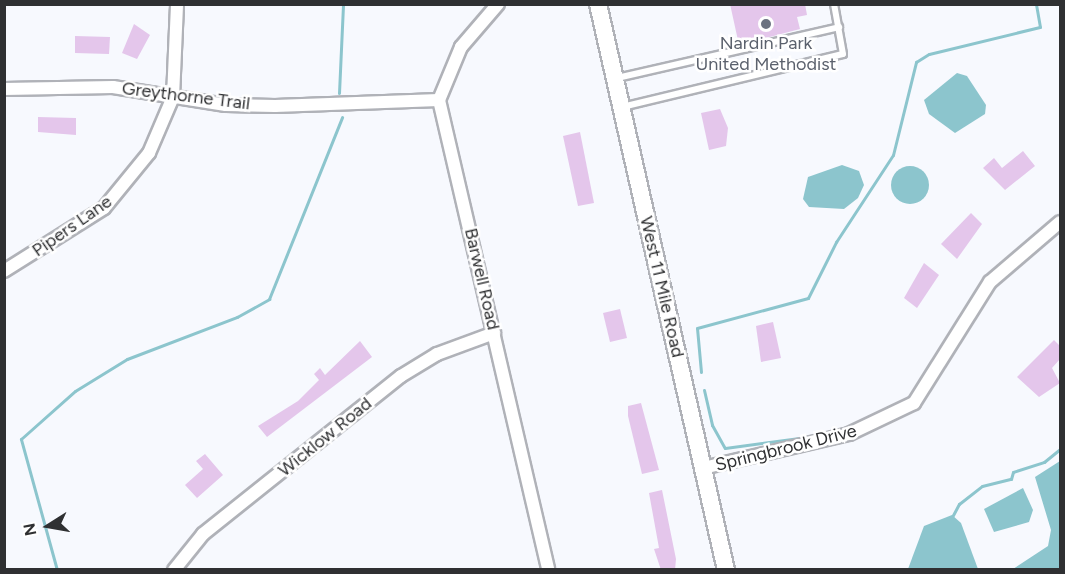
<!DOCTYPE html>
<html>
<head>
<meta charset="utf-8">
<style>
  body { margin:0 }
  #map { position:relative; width:1065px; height:574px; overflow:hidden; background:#f7f9fe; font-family:Figtree,sans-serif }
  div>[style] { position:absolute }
  .water>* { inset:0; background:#8cc5cd }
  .round { border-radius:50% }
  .stream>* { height:3px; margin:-1.5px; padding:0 1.5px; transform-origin:1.5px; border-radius:1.5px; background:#8cc5cd }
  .building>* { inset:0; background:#e4c6eb }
  .roads { filter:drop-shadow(2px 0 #b0b2b8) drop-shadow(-2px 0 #b0b2b8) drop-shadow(0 2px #b0b2b8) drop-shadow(0 -2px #b0b2b8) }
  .lane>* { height:6px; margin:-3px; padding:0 3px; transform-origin:3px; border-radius:3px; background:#fff }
  .street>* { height:12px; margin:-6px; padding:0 6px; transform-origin:6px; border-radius:6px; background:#fff }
  .secondary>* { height:16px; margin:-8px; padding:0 8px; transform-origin:8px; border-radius:8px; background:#fff }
  .dots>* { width:16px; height:16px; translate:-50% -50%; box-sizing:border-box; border:3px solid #fff; border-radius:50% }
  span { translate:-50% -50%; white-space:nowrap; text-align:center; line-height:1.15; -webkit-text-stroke:5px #fff; paint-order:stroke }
  .worship-label { font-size:18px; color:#5b616d }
  .street-label { font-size:18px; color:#2f3032 }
  .frame { position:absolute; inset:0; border:6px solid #2f3032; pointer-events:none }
  .north { position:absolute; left:18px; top:496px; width:60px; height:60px; -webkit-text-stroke:4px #fff; paint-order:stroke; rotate:259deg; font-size:16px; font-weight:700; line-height:24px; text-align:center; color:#2f3032 }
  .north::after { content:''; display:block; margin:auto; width:21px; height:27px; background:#2f3032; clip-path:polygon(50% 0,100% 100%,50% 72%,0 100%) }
</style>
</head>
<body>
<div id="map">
  <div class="water">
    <div style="clip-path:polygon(957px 73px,967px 76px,986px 105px,985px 114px,955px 133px,929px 114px,924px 100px)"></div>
    <div style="clip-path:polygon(842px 165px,859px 171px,864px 185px,858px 198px,844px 209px,809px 207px,803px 199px,808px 177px)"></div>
    <div class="round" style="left:891px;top:166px;width:38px;height:38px"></div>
    <div style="clip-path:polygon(1060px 461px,1060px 569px,1013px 569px,1048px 546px,1051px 530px,1035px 477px)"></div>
    <div style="clip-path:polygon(1023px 488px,1033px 510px,1029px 522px,994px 532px,984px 509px)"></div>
    <div style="clip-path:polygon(952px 515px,961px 523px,978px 569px,908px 569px,924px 526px)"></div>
  </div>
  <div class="stream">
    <div style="left:339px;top:93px;width:89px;rotate:-87.4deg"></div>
    <div style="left:701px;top:372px;width:44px;rotate:-95.2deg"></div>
    <div style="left:697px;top:328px;width:115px;rotate:-15.1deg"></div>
    <div style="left:808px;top:298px;width:63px;rotate:-63.4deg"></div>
    <div style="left:836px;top:242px;width:104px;rotate:-56.8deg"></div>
    <div style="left:893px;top:155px;width:96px;rotate:-76.1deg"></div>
    <div style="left:916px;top:62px;width:15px;rotate:-32deg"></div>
    <div style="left:929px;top:54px;width:114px;rotate:-13.7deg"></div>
    <div style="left:1040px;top:27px;width:23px;rotate:-100deg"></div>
    <div style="left:704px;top:390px;width:36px;rotate:77deg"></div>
    <div style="left:712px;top:425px;width:26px;rotate:61deg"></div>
    <div style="left:725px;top:448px;width:75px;rotate:-7.7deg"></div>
    <div style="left:952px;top:517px;width:15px;rotate:-62deg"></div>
    <div style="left:959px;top:504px;width:29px;rotate:-38deg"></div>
    <div style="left:982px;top:486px;width:30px;rotate:-14deg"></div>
    <div style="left:1011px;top:479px;width:7px;rotate:-74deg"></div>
    <div style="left:1013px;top:472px;width:33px;rotate:-18deg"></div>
    <div style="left:1044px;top:462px;width:21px;rotate:-39deg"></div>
    <div style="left:57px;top:570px;width:136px;rotate:-105.4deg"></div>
    <div style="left:21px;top:439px;width:72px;rotate:-41.6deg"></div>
    <div style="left:75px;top:391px;width:61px;rotate:-31.6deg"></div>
    <div style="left:127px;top:359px;width:118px;rotate:-20.9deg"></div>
    <div style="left:237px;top:317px;width:37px;rotate:-29deg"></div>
    <div style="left:269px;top:299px;width:196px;rotate:-68.1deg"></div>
  </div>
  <div class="building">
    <div style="clip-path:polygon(730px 4px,805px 4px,807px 15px,797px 17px,800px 29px,739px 45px)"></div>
    <div style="clip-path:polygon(134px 24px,150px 35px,137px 59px,122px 53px)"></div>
    <div style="clip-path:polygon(75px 36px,110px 37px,109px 54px,75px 53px)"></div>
    <div style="clip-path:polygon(720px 109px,728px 128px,726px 146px,709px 150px,701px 113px)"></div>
    <div style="clip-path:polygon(38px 117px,76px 118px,76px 135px,38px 132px)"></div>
    <div style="clip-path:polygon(580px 132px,594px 203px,578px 206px,563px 136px)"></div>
    <div style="clip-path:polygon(1023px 151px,1035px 166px,1005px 190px,983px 168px,994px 158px,1002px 168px)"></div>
    <div style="clip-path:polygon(971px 213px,982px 224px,957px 259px,941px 244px)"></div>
    <div style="clip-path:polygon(924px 263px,939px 275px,917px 308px,904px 298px)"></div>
    <div style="clip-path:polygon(620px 309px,627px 338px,610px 342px,603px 313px)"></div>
    <div style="clip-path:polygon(773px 322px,781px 358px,761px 362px,756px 326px)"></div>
    <div style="clip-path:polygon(1054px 340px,1060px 346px,1060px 359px,1052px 368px,1060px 383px,1039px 397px,1017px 377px)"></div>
    <div style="clip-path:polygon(360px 341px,372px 357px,267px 437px,258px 426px,298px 401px,319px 380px,314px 374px,320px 368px,325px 375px)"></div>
    <div style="clip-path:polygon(641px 403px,659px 470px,642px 474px,628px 416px,628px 406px)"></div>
    <div style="clip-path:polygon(205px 454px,223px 475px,197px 498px,185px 485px,203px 469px,196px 461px)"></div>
    <div style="clip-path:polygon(662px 490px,676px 559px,675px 570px,661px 570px,654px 549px,659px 548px,649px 493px)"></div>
  </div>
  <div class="roads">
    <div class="lane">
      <div style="left:617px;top:78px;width:228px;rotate:-12.9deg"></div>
      <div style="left:622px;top:107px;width:227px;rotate:-13.5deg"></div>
      <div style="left:843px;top:54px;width:51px;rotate:-100.2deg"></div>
    </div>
    <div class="street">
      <div style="left:498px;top:4px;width:57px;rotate:130.7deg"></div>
      <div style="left:461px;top:47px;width:57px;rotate:112.5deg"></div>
      <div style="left:439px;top:100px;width:482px;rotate:76.9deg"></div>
      <div style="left:4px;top:89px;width:109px;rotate:-1.1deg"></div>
      <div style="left:113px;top:87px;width:114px;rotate:9.1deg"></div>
      <div style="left:226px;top:105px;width:49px;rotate:1.2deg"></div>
      <div style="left:275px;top:106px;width:164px;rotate:-2.1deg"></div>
      <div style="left:4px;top:271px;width:118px;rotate:-32.2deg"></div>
      <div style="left:104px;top:208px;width:71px;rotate:-50.7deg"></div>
      <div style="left:149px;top:153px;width:61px;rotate:-66.8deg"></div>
      <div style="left:173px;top:97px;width:93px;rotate:-87.5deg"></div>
      <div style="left:703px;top:468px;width:150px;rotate:-13.1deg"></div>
      <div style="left:849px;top:434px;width:72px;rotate:-25.5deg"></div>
      <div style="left:914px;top:403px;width:143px;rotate:-57.9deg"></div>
      <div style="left:990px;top:282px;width:92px;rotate:-40.6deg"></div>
      <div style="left:174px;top:570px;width:46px;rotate:-51.1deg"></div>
      <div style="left:203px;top:534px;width:253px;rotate:-38.6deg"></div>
      <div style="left:401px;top:376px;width:42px;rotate:-31.4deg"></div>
      <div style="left:437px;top:354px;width:61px;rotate:-20.2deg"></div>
    </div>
    <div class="secondary">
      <div style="left:598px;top:4px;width:580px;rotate:77.26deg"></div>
    </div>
  </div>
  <div class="dots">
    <div style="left:766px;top:24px;background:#6b7280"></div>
  </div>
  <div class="worship-label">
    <span style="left:766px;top:54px">Nardin Park<br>United Methodist</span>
  </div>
  <div class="street-label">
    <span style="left:186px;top:96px;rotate:7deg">Greythorne Trail</span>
    <span style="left:72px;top:226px;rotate:-35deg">Pipers Lane</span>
    <span style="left:482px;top:279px;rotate:77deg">Barwell Road</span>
    <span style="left:662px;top:287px;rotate:77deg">West 11 Mile Road</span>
    <span style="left:325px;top:437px;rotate:-39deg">Wicklow Road</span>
    <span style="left:786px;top:448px;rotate:-14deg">Springbrook Drive</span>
  </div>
  <div class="frame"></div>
  <div class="north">N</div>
</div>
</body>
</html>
